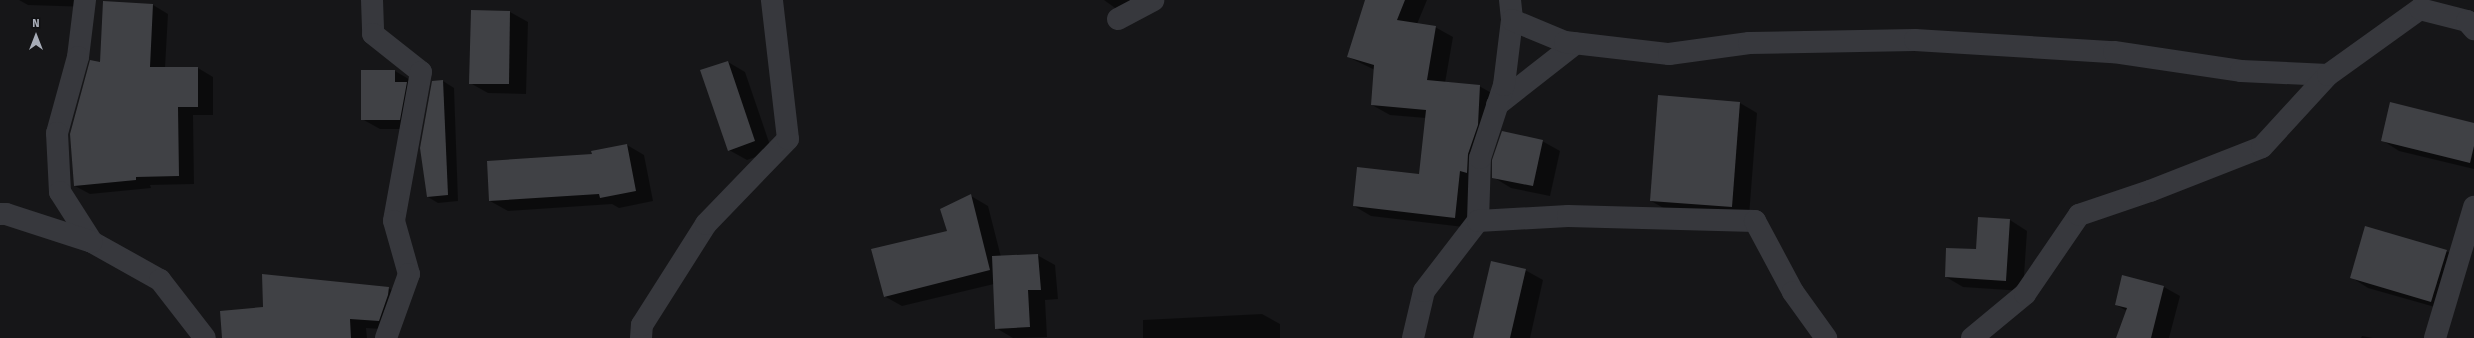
<!DOCTYPE html>
<html>
<head>
<meta charset="utf-8">
<style>
  body { margin:0 }
  #map { position:relative; width:2474px; height:338px; overflow:hidden; background:#161618; font-family:"Fira Sans",sans-serif }
  div>[style] { position:absolute }
  .shadow>* { inset:0; background:#0007 }
  .building>* { inset:0; background:#404145 }
  .minor>* { height:22px; margin:-11px; padding:0 11px; transform-origin:11px; border-radius:11px; background:#37383d }
  span { translate:-50% -50%; white-space:nowrap; text-align:center; line-height:1.15; -webkit-text-stroke:3.5px #111113; paint-order:stroke }
  .north { position:absolute; left:16px; top:16px; width:40px; height:40px; -webkit-text-stroke:3px #111113; paint-order:stroke; rotate:0deg; font-size:11px; font-weight:700; line-height:16px; text-align:center; color:#a8adb8 }
  .north::after { content:''; display:block; margin:auto; width:14px; height:18px; background:#a8adb8; clip-path:polygon(50% 0,100% 100%,50% 72%,0 100%) }
</style>
</head>
<body>
<div id="map">
  <div class="shadow">
    <div style="clip-path:polygon(19px 0,91px 0,90px 7px,28px 5px)"></div>
    <div style="clip-path:polygon(1104px 0,1148px 0,1122px 13px)"></div>
    <div style="clip-path:polygon(1366px 0,1427px 0,1417px 24px,1435px 27px,1453px 37px,1445px 83px,1479px 86px,1497px 96px,1472px 228px,1371px 216px,1354px 206px,1420px 176px,1426px 118px,1390px 115px,1372px 105px,1375px 70px,1348px 57px)"></div>
    <div style="clip-path:polygon(153px 5px,168px 14px,165px 68px,198px 68px,213px 77px,213px 115px,193px 115px,194px 184px,150px 185px,151px 188px,90px 194px,75px 186px,101px 63px)"></div>
    <div style="clip-path:polygon(472px 11px,510px 12px,528px 22px,526px 94px,488px 93px,470px 83px)"></div>
    <div style="clip-path:polygon(728px 62px,745px 72px,772px 151px,747px 160px,729px 150px)"></div>
    <div style="clip-path:polygon(395px 71px,412px 81px,417px 129px,380px 129px,362px 119px)"></div>
    <div style="clip-path:polygon(443px 81px,454px 88px,458px 201px,438px 203px,428px 197px)"></div>
    <div style="clip-path:polygon(1740px 103px,1757px 113px,1749px 216px,1669px 211px,1651px 201px)"></div>
    <div style="clip-path:polygon(2474px 124px,2474px 169px,2399px 151px,2382px 140px)"></div>
    <div style="clip-path:polygon(1542px 141px,1560px 151px,1550px 196px,1511px 188px,1493px 177px)"></div>
    <div style="clip-path:polygon(627px 145px,644px 155px,653px 201px,619px 208px,612px 204px,508px 211px,490px 201px,593px 155px)"></div>
    <div style="clip-path:polygon(971px 196px,988px 206px,1001px 257px,1037px 255px,1055px 265px,1058px 299px,1045px 300px,1047px 337px,1013px 338px,996px 328px,994px 284px,902px 306px,884px 296px,948px 232px)"></div>
    <div style="clip-path:polygon(2010px 220px,2027px 231px,2023px 291px,1963px 287px,1946px 277px)"></div>
    <div style="clip-path:polygon(2446px 251px,2464px 261px,2449px 311px,2368px 288px,2351px 277px)"></div>
    <div style="clip-path:polygon(1525px 270px,1543px 280px,1530px 338px,1479px 338px)"></div>
    <div style="clip-path:polygon(2123px 277px,2164px 287px,2180px 296px,2169px 338px,2117px 338px,2127px 311px,2116px 305px)"></div>
    <div style="clip-path:polygon(388px 288px,405px 297px,396px 330px,366px 328px,367px 338px,223px 338px)"></div>
    <div style="clip-path:polygon(1262px 314px,1280px 324px,1280px 338px,1143px 338px,1143px 320px)"></div>
    <div style="clip-path:polygon(2362px 336px,2373px 338px,2361px 338px)"></div>
  </div>
  <div class="building">
    <div style="clip-path:polygon(1365px 0,1405px 0,1397px 20px,1436px 26px,1427px 80px,1480px 85px,1478px 125px,1468px 154px,1467px 173px,1460px 171px,1455px 218px,1353px 206px,1357px 167px,1419px 174px,1426px 110px,1371px 105px,1374px 65px,1347px 57px)"></div>
    <div style="clip-path:polygon(103px 1px,153px 4px,150px 67px,198px 67px,198px 107px,178px 107px,179px 176px,136px 177px,136px 180px,74px 186px,70px 134px,90px 60px,100px 62px)"></div>
    <div style="clip-path:polygon(471px 10px,510px 11px,509px 84px,469px 84px)"></div>
    <div style="clip-path:polygon(728px 61px,755px 141px,728px 151px,700px 70px)"></div>
    <div style="clip-path:polygon(361px 70px,395px 70px,395px 82px,407px 82px,400px 120px,361px 120px)"></div>
    <div style="clip-path:polygon(443px 80px,448px 195px,427px 197px,420px 148px,432px 81px)"></div>
    <div style="clip-path:polygon(1658px 95px,1740px 102px,1732px 207px,1650px 201px)"></div>
    <div style="clip-path:polygon(2390px 102px,2474px 123px,2474px 146px,2470px 163px,2381px 141px)"></div>
    <div style="clip-path:polygon(1502px 131px,1543px 140px,1533px 186px,1492px 178px,1492px 160px)"></div>
    <div style="clip-path:polygon(627px 144px,636px 191px,600px 198px,599px 194px,489px 201px,487px 161px,592px 154px,591px 151px)"></div>
    <div style="clip-path:polygon(971px 194px,990px 270px,884px 297px,871px 249px,947px 231px,940px 209px)"></div>
    <div style="clip-path:polygon(1978px 217px,2010px 219px,2006px 281px,1945px 277px,1946px 248px,1976px 249px)"></div>
    <div style="clip-path:polygon(2365px 226px,2447px 250px,2431px 302px,2350px 278px)"></div>
    <div style="clip-path:polygon(1038px 254px,1041px 290px,1028px 290px,1030px 327px,995px 329px,992px 256px)"></div>
    <div style="clip-path:polygon(1491px 261px,1526px 269px,1510px 338px,1473px 338px)"></div>
    <div style="clip-path:polygon(262px 274px,389px 287px,388px 295px,379px 321px,350px 319px,351px 338px,222px 338px,220px 311px,263px 307px)"></div>
    <div style="clip-path:polygon(2122px 275px,2164px 286px,2151px 338px,2116px 338px,2127px 308px,2115px 305px)"></div>
  </div>
  <div class="minor">
    <div style="left:85px;top:0;width:57px;rotate:97deg"></div>
    <div style="left:78px;top:57px;width:79px;rotate:105.4deg"></div>
    <div style="left:57px;top:133px;width:59px;rotate:87.1deg"></div>
    <div style="left:60px;top:192px;width:59px;rotate:57.4deg"></div>
    <div style="left:92px;top:242px;width:78px;rotate:29.2deg"></div>
    <div style="left:160px;top:280px;width:73px;rotate:52.2deg"></div>
    <div style="left:372px;top:0;width:34px;rotate:88deg"></div>
    <div style="left:373px;top:34px;width:61px;rotate:38.4deg"></div>
    <div style="left:421px;top:72px;width:151px;rotate:100.3deg"></div>
    <div style="left:394px;top:221px;width:55px;rotate:74.2deg"></div>
    <div style="left:409px;top:274px;width:68px;rotate:109.8deg"></div>
    <div style="left:1510px;top:0;width:20px;rotate:84deg"></div>
    <div style="left:1118px;top:19px;width:40px;rotate:-28deg"></div>
    <div style="left:1497px;top:105px;width:100px;rotate:-38.1deg"></div>
    <div style="left:0;top:214px;width:6px"></div>
    <div style="left:6px;top:214px;width:90px;rotate:18deg"></div>
    <div style="left:1478px;top:221px;width:63px;rotate:-88.2deg"></div>
    <div style="left:1480px;top:158px;width:77px;rotate:-71.8deg"></div>
    <div style="left:1504px;top:85px;width:65px;rotate:-83deg"></div>
    <div style="left:1512px;top:20px;width:57px;rotate:22.5deg"></div>
    <div style="left:1565px;top:42px;width:105px;rotate:6.6deg"></div>
    <div style="left:1669px;top:54px;width:81px;rotate:-7.8deg"></div>
    <div style="left:1749px;top:43px;width:166px;rotate:-1deg"></div>
    <div style="left:1915px;top:40px;width:199px;rotate:3.5deg"></div>
    <div style="left:2114px;top:52px;width:128px;rotate:8.5deg"></div>
    <div style="left:2241px;top:71px;width:87px;rotate:2.6deg"></div>
    <div style="left:641px;top:338px;width:13px;rotate:-86deg"></div>
    <div style="left:642px;top:325px;width:120px;rotate:-57.6deg"></div>
    <div style="left:706px;top:224px;width:118px;rotate:-46deg"></div>
    <div style="left:788px;top:139px;width:140px;rotate:-96.6deg"></div>
    <div style="left:1413px;top:338px;width:48px;rotate:-76.8deg"></div>
    <div style="left:1424px;top:291px;width:88px;rotate:-52.4deg"></div>
    <div style="left:1478px;top:221px;width:90px;rotate:-3.2deg"></div>
    <div style="left:1568px;top:216px;width:187px;rotate:1.5deg"></div>
    <div style="left:1755px;top:221px;width:81px;rotate:61.8deg"></div>
    <div style="left:1793px;top:292px;width:57px;rotate:54.3deg"></div>
    <div style="left:1972px;top:338px;width:69px;rotate:-39.7deg"></div>
    <div style="left:2025px;top:294px;width:96px;rotate:-55.6deg"></div>
    <div style="left:2079px;top:215px;width:75px;rotate:-18.7deg"></div>
    <div style="left:2150px;top:191px;width:120px;rotate:-21.4deg"></div>
    <div style="left:2262px;top:147px;width:98px;rotate:-47.5deg"></div>
    <div style="left:2328px;top:75px;width:113px;rotate:-35.7deg"></div>
    <div style="left:2420px;top:9px;width:49px;rotate:14.3deg"></div>
    <div style="left:2467px;top:21px;width:11px;rotate:49deg"></div>
    <div style="left:2435px;top:338px;width:137px;rotate:-73.4deg"></div>
  </div>
  <div class="north">N</div>
</div>
</body>
</html>
